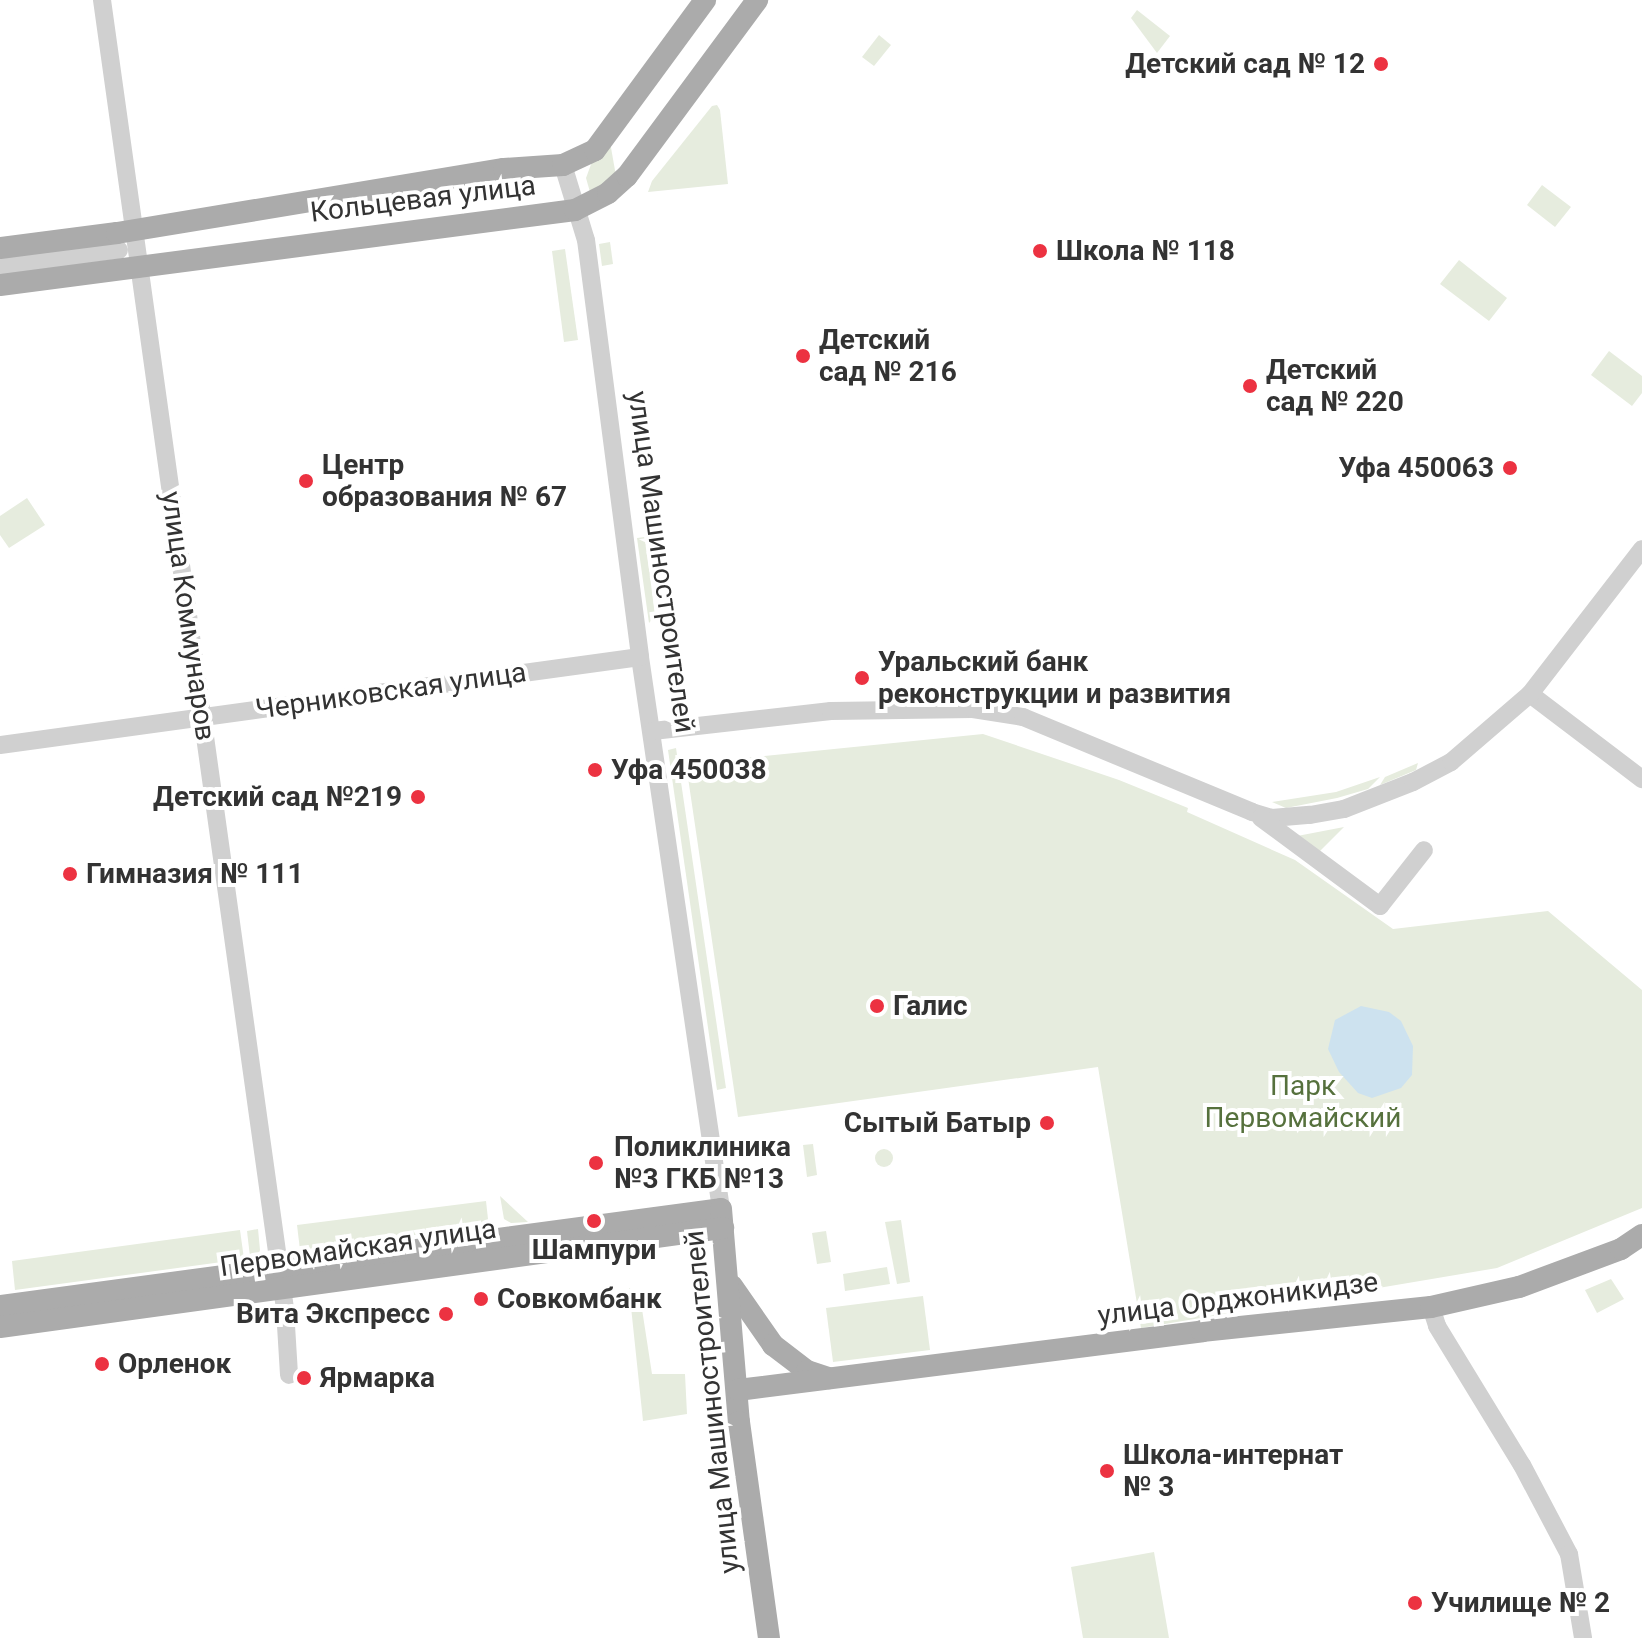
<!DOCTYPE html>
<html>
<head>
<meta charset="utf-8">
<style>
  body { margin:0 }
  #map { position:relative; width:1642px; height:1638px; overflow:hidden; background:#fff; font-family:Roboto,sans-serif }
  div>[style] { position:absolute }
  .green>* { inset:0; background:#e6ecde }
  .round { border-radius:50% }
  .water>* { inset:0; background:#cde2ef }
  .minor>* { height:18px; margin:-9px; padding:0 9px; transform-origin:9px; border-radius:9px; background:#d0d0d0 }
  .major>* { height:22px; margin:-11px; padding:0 11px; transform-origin:11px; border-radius:11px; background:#ababab }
  .dots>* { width:22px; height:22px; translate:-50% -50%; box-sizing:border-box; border:4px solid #fff; border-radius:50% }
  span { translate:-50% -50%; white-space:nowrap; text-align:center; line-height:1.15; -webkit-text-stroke:8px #fff; paint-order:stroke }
  .poi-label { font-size:28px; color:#333; font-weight:700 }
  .right { translate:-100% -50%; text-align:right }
  .left { translate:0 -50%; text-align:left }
  .street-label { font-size:28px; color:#333 }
  .park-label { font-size:28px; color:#56713d }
</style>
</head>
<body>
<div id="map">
  <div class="green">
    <div style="clip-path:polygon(1137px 10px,1170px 36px,1157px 53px,1131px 18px)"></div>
    <div style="clip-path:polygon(879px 35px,891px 45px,874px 66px,862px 57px)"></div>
    <div style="clip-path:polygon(717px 105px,720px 110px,728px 184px,648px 192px,652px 181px,712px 106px)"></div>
    <div style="clip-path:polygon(610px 142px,616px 176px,590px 192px,586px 178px,593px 159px)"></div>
    <div style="clip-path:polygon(1542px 185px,1571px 207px,1555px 227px,1527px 205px)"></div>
    <div style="clip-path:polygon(610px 242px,613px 264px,602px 266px,599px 244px)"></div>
    <div style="clip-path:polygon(565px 249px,578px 340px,564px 342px,552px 251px)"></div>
    <div style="clip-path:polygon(1459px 260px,1507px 298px,1489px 321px,1440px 284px)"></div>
    <div style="clip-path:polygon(1609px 351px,1642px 376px,1642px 393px,1632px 406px,1591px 375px)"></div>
    <div style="clip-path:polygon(27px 498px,45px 525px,9px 548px,0 535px,0 516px)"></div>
    <div style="clip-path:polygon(645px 537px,655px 616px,649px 623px,637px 538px)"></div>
    <div style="clip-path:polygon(983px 734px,1119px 780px,1188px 808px,1187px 812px,1295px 860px,1393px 929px,1548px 911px,1642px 990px,1642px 1208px,1497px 1268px,1141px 1328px,1098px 1067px,738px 1117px,686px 764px)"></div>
    <div style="clip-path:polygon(676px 748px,726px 1088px,717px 1090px,668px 750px)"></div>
    <div style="clip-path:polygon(1418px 763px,1416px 770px,1380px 785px,1385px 777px)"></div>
    <div style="clip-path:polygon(1380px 777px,1368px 789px,1337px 798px,1286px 808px,1272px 802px,1336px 792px)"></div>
    <div style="clip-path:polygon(1344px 827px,1317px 854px,1292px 837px)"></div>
    <div style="clip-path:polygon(813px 1144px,817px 1175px,807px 1177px,803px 1145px)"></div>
    <div class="round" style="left:875px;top:1149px;width:18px;height:18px"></div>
    <div style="clip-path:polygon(500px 1196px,528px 1222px,511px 1223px,504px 1219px)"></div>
    <div style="clip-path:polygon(486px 1201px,488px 1219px,483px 1226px,300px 1250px,297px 1225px)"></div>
    <div style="clip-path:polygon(901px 1220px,910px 1282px,897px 1284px,885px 1222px)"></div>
    <div style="clip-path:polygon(258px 1229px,260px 1250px,258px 1255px,250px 1257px,247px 1231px)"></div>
    <div style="clip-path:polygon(240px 1230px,244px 1259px,15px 1290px,12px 1261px)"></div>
    <div style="clip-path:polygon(826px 1231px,831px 1262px,817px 1264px,812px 1233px)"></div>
    <div style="clip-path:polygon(887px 1267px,890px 1284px,845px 1291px,843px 1274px)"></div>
    <div style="clip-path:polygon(1611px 1279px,1624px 1299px,1597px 1313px,1585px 1290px)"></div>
    <div style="clip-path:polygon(629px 1288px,640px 1296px,652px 1374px,685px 1374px,687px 1414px,643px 1421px)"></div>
    <div style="clip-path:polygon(923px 1296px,930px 1350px,833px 1362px,826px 1308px)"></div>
    <div style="clip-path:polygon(1154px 1552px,1169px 1638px,1083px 1638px,1071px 1567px)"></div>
  </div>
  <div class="water">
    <div style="clip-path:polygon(1361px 1006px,1389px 1012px,1401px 1021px,1413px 1046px,1412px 1075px,1401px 1088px,1372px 1098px,1358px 1093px,1339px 1072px,1328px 1049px,1335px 1020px)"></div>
  </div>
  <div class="minor">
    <div style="left:102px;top:0;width:1322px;rotate:82.04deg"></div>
    <div style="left:285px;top:1309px;width:66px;rotate:86.5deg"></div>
    <div style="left:563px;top:165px;width:78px;rotate:73deg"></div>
    <div style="left:586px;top:240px;width:420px;rotate:82.6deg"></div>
    <div style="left:640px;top:657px;width:558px;rotate:81.65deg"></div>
    <div style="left:0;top:266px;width:120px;rotate:-7.7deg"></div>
    <div style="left:1530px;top:694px;width:141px;rotate:37.2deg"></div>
    <div style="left:653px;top:731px;width:179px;rotate:-6.4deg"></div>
    <div style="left:831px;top:711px;width:142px;rotate:-0.8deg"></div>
    <div style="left:973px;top:709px;width:51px;rotate:9.1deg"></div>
    <div style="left:1023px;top:717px;width:248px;rotate:22.5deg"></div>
    <div style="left:1252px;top:812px;width:21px;rotate:17deg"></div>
    <div style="left:1272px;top:818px;width:38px;rotate:-5deg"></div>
    <div style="left:1310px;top:815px;width:35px;rotate:-10deg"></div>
    <div style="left:1344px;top:809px;width:74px;rotate:-21.4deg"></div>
    <div style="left:1413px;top:782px;width:43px;rotate:-27.8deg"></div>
    <div style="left:1451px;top:762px;width:104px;rotate:-40.7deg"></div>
    <div style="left:1530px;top:694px;width:183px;rotate:-52.3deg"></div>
    <div style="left:0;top:745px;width:646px;rotate:-7.83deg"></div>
    <div style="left:1261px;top:818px;width:148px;rotate:36.5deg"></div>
    <div style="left:1380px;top:906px;width:71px;rotate:-51.8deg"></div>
    <div style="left:1431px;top:1307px;width:20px;rotate:72deg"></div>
    <div style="left:1437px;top:1326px;width:163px;rotate:58.6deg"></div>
    <div style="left:1522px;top:1465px;width:101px;rotate:62.2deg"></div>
    <div style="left:1569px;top:1554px;width:85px;rotate:80.5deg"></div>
  </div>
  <div class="major">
    <div style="left:0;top:248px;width:118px;rotate:-7.3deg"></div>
    <div style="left:117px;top:233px;width:392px;rotate:-9.4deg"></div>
    <div style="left:504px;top:169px;width:59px;rotate:-3.9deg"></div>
    <div style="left:563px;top:165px;width:35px;rotate:-25deg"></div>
    <div style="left:595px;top:150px;width:186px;rotate:-53.7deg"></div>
    <div style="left:0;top:285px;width:580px;rotate:-7.43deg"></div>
    <div style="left:575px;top:210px;width:37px;rotate:-27deg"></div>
    <div style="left:608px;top:193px;width:25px;rotate:-42deg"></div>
    <div style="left:627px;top:176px;width:219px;rotate:-53.5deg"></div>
    <div style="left:732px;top:1286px;width:72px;rotate:55.2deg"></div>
    <div style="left:773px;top:1345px;width:43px;rotate:37.4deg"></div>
    <div style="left:807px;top:1371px;width:23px;rotate:18deg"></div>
    <div style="left:0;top:1306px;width:727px;rotate:-7.66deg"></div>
    <div style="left:721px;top:1209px;width:214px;rotate:85.2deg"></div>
    <div style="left:739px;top:1422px;width:218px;rotate:82.1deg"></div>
    <div style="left:0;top:1327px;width:730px;rotate:-7.8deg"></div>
    <div style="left:738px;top:1390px;width:468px;rotate:-7.2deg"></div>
    <div style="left:1202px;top:1331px;width:230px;rotate:-6deg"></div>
    <div style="left:1431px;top:1307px;width:90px;rotate:-12.8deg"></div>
    <div style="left:1519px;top:1287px;width:109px;rotate:-20.4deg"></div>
    <div style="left:1621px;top:1249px;width:25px;rotate:-34deg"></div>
  </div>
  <div class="dots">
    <div style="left:1381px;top:64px;background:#ec3241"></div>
    <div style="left:1040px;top:251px;background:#ec3241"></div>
    <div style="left:803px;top:356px;background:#ec3241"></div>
    <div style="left:1250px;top:386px;background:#ec3241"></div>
    <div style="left:1510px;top:468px;background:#ec3241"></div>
    <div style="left:306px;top:481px;background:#ec3241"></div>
    <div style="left:862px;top:678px;background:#ec3241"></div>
    <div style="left:595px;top:770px;background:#ec3241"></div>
    <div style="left:418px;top:797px;background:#ec3241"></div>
    <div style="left:70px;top:874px;background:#ec3241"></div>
    <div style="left:877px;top:1006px;background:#ec3241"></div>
    <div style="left:1047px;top:1123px;background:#ec3241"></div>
    <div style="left:596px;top:1163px;background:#ec3241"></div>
    <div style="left:594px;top:1221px;background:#ec3241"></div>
    <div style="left:481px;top:1299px;background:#ec3241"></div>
    <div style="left:446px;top:1314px;background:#ec3241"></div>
    <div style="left:102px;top:1364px;background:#ec3241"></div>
    <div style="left:304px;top:1378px;background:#ec3241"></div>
    <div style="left:1107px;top:1471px;background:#ec3241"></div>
    <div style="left:1415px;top:1603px;background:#ec3241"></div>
  </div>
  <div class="poi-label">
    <span class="right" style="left:1365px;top:64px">Детский сад № 12</span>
    <span class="left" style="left:1056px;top:251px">Школа № 118</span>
    <span class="left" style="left:819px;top:356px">Детский<br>сад № 216</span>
    <span class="left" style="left:1266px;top:386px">Детский<br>сад № 220</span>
    <span class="left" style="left:322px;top:481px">Центр<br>образования № 67</span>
    <span class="right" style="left:1494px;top:468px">Уфа 450063</span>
    <span class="left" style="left:878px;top:678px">Уральский банк<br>реконструкции и развития</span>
    <span class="left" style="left:611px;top:770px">Уфа 450038</span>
    <span class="right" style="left:402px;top:797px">Детский сад №219</span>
    <span class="left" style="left:86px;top:874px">Гимназия № 111</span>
    <span class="left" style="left:893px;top:1006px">Галис</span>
    <span class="right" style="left:1031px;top:1123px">Сытый Батыр</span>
    <span class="left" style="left:614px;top:1163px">Поликлиника<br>№3 ГКБ №13</span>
    <span style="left:594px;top:1250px">Шампури</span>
    <span class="left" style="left:497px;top:1299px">Совкомбанк</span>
    <span class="right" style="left:430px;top:1314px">Вита Экспресс</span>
    <span class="left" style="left:118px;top:1364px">Орленок</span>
    <span class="left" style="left:320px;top:1378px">Ярмарка</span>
    <span class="left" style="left:1123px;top:1471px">Школа-интернат<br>№ 3</span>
    <span class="left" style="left:1431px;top:1603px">Училище № 2</span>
  </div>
  <div class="street-label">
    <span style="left:423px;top:199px;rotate:-7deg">Кольцевая улица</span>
    <span style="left:661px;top:562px;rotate:82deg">улица Машиностроителей</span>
    <span style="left:188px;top:616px;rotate:82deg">улица Коммунаров</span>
    <span style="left:391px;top:691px;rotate:-8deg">Черниковская улица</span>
    <span style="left:358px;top:1248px;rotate:-8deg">Первомайская улица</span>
    <span style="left:1238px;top:1299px;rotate:-7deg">улица Орджоникидзе</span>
    <span style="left:712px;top:1402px;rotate:-96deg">улица Машиностроителей</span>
  </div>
  <div class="park-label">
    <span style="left:1303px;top:1102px">Парк<br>Первомайский</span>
  </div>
</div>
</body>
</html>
